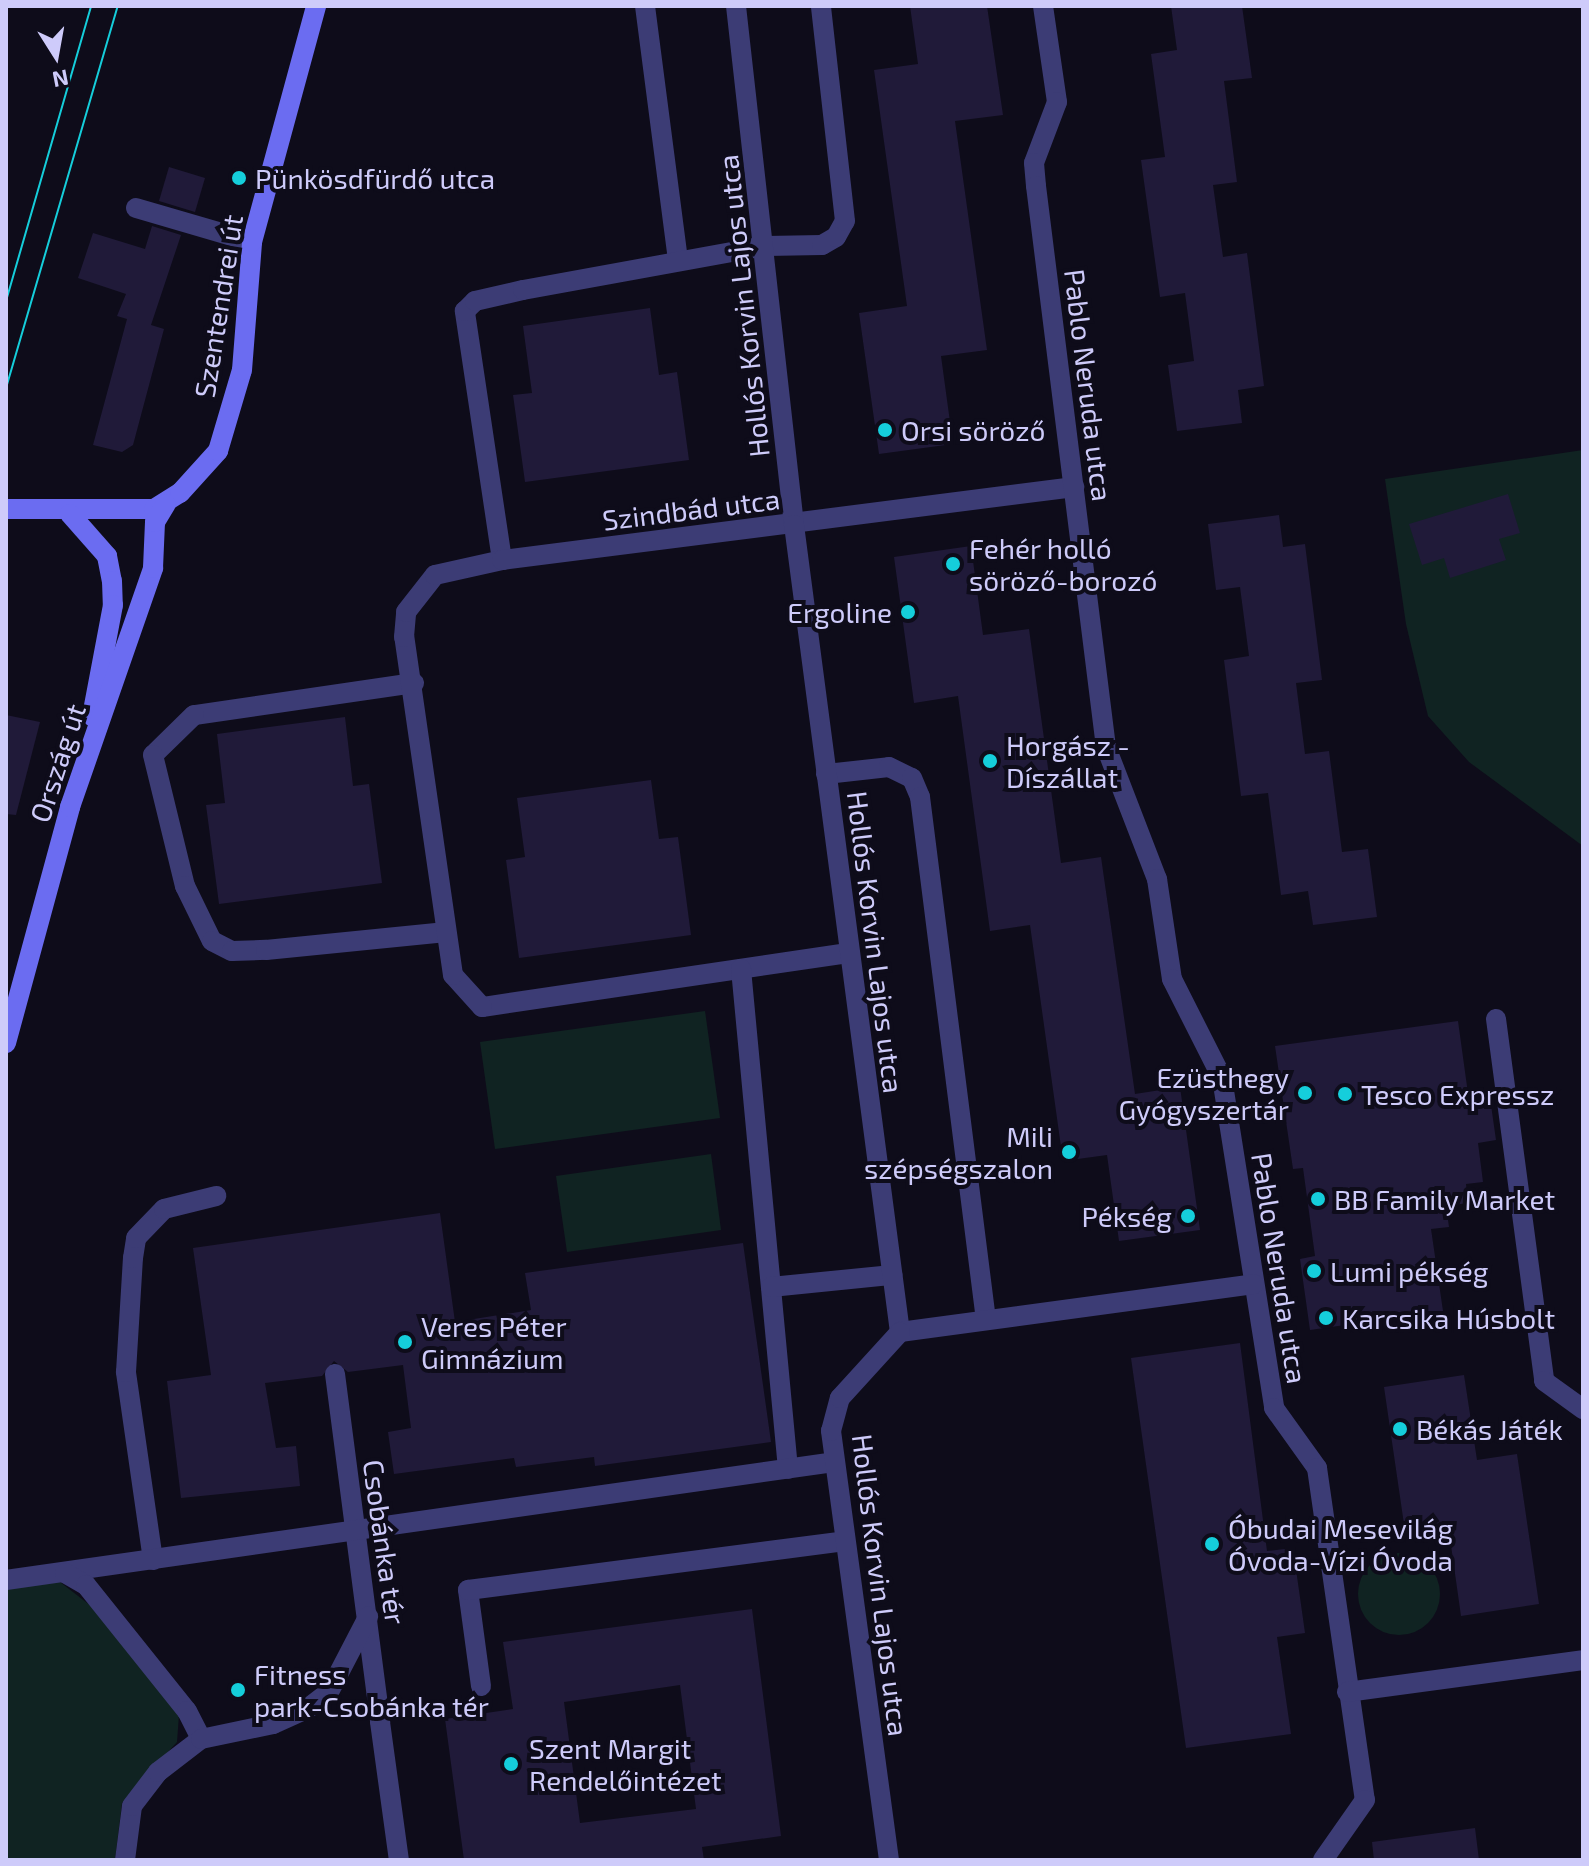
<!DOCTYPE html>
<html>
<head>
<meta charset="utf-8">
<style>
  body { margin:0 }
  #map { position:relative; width:1589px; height:1866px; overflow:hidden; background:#0e0c1a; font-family:"Exo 2",sans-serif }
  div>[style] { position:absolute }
  .green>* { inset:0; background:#102322 }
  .round { border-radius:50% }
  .building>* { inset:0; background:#201a39 }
  .lane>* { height:20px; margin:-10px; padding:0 10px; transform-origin:10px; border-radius:10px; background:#3c3c75 }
  .street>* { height:20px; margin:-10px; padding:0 10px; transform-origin:10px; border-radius:10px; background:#3c3c75 }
  .secondary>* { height:20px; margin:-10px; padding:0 10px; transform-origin:10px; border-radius:10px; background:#6b6cf1 }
  .tram>* { height:2px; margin:-1px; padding:0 1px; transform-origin:1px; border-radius:1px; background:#15cedb }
  .dots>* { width:22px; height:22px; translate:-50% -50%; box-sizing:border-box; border:4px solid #0e0c1a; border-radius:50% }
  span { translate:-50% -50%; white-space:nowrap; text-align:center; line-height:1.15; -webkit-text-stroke:8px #0e0c1a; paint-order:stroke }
  .poi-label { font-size:28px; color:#cecbfa }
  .left { translate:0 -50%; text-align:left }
  .right { translate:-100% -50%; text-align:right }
  .street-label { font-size:28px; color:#cecbfa }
  .frame { position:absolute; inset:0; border:8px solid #cecbfa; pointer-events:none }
  .north { position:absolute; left:16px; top:16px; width:80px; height:80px; -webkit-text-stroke:6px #0e0c1a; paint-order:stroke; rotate:169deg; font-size:22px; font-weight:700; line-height:32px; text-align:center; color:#cecbfa }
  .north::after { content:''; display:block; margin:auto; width:28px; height:36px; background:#cecbfa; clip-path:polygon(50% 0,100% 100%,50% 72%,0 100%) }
</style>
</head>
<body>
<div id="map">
  <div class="green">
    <div style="clip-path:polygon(1583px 450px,1583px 846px,1469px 762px,1428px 716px,1406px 624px,1385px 479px)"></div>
    <div style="clip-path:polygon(705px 1011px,720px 1118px,495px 1149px,480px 1042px)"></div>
    <div style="clip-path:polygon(711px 1154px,721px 1230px,567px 1252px,556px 1176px)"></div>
    <div class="round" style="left:1358px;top:1553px;width:82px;height:82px"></div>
    <div style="clip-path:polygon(60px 1582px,91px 1606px,179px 1715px,177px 1742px,122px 1803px,115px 1860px,6px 1860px,6px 1589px)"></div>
  </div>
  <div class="building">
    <div style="clip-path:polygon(910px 6px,987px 6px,1003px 115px,955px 121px,987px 350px,941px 356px,953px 444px,879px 454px,859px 313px,907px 306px,874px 70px,918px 64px)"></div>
    <div style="clip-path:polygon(1171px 6px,1242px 6px,1252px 78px,1224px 81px,1237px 182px,1213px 185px,1223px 257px,1247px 253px,1264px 386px,1238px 390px,1242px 423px,1177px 431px,1168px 365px,1194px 361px,1185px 293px,1160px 297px,1141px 160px,1165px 157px,1151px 54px,1177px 50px)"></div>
    <div style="clip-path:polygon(169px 167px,205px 178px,195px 212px,159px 201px)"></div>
    <div style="clip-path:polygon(152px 226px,181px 235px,151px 325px,164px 329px,133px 445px,122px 452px,93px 445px,127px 319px,117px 316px,126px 294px,78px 278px,93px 233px,145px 249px)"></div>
    <div style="clip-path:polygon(650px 308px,659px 375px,677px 372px,689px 460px,525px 482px,513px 395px,532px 393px,523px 326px)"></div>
    <div style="clip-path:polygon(1508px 494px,1520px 533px,1499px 539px,1506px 560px,1450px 578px,1444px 558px,1422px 565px,1409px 524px)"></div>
    <div style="clip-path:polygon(1279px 515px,1283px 547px,1305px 544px,1322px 680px,1296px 683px,1305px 754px,1329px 751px,1342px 852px,1368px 849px,1377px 917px,1313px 925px,1308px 891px,1281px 895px,1268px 793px,1241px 796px,1224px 660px,1249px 656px,1240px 587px,1216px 590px,1208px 524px)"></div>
    <div style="clip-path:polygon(971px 546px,983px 635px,1029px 629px,1061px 863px,1101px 857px,1135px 1094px,1180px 1087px,1200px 1230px,1119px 1241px,1107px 1155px,1063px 1161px,1030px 925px,990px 931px,958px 696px,914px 703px,894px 557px)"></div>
    <div style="clip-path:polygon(6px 715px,40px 722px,16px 815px,6px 814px)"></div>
    <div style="clip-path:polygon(345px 717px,353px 786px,369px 784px,382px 883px,219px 904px,206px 805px,225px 803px,217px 734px)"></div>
    <div style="clip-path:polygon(651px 780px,659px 839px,678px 837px,691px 935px,519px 958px,506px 860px,525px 857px,517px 798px)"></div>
    <div style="clip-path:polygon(1458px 1021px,1470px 1108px,1491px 1105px,1496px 1140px,1478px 1143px,1483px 1182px,1466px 1184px,1468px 1203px,1446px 1206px,1449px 1227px,1431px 1229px,1443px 1311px,1310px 1330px,1300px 1259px,1315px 1256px,1303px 1168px,1293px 1169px,1275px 1046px)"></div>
    <div style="clip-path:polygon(440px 1213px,455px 1322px,531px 1310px,525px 1273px,743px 1243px,771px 1442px,595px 1466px,594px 1457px,516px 1467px,514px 1458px,394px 1474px,388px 1432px,411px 1428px,403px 1365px,348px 1372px,334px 1361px,322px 1376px,265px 1383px,276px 1448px,296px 1446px,300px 1486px,181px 1498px,167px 1381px,211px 1375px,193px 1248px)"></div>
    <div style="clip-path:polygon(1240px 1343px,1267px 1551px,1293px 1548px,1305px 1633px,1277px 1637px,1291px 1734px,1186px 1748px,1131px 1358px)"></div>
    <div style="clip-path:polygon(1464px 1375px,1477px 1460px,1517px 1454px,1539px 1604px,1461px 1616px,1448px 1524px,1405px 1531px,1384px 1387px)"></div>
    <div style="clip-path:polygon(evenodd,752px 1609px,781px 1836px,702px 1847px,704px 1860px,464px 1860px,445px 1719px,513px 1709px,503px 1642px,752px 1609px,680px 1685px,696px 1809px,580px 1823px,564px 1702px,680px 1685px)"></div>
    <div style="clip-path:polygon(1475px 1828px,1479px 1860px,1374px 1860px,1372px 1842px)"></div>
  </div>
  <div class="lane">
    <div style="left:645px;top:6px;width:255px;rotate:82.6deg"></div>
    <div style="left:136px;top:208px;width:121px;rotate:16.3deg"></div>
    <div style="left:502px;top:560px;width:252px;rotate:-98.5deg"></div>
    <div style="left:465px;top:311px;width:14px;rotate:-45deg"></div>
    <div style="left:475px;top:301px;width:49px;rotate:-12.9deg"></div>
    <div style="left:523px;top:290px;width:247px;rotate:-10.3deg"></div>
    <div style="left:766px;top:246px;width:56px;rotate:-1deg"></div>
    <div style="left:822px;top:245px;width:16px;rotate:-30deg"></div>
    <div style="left:836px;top:237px;width:18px;rotate:-61deg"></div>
    <div style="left:845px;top:221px;width:216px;rotate:-96.4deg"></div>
    <div style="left:414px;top:683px;width:222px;rotate:171.7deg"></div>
    <div style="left:194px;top:715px;width:57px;rotate:135.7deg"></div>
    <div style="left:153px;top:755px;width:135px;rotate:76.3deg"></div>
    <div style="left:185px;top:886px;width:61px;rotate:63.9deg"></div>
    <div style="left:212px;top:941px;width:22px;rotate:27deg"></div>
    <div style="left:232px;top:951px;width:34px;rotate:-2deg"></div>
    <div style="left:266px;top:950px;width:181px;rotate:-5.7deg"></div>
    <div style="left:826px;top:774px;width:63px;rotate:-6.3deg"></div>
    <div style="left:889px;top:767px;width:25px;rotate:26deg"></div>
    <div style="left:912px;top:778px;width:21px;rotate:67deg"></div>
    <div style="left:920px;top:797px;width:527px;rotate:82.81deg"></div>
    <div style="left:848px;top:953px;width:370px;rotate:171.6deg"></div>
    <div style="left:482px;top:1007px;width:43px;rotate:-132.2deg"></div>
    <div style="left:453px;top:975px;width:342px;rotate:-98.2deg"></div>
    <div style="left:404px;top:637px;width:25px;rotate:-85deg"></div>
    <div style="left:406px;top:612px;width:47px;rotate:-51.9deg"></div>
    <div style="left:435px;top:575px;width:69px;rotate:-12.6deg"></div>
    <div style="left:502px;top:560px;width:577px;rotate:-7.27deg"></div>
    <div style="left:741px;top:969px;width:502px;rotate:84.63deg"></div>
    <div style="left:1496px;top:1019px;width:365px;rotate:82.4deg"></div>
    <div style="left:1544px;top:1381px;width:48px;rotate:35.7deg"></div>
    <div style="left:771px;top:1287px;width:122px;rotate:-5.7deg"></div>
    <div style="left:335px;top:1374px;width:351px;rotate:82.6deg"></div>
    <div style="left:153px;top:1560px;width:190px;rotate:-98.2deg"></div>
    <div style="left:126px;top:1372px;width:114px;rotate:-86.5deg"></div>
    <div style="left:133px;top:1258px;width:20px;rotate:-81deg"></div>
    <div style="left:136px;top:1238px;width:40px;rotate:-46deg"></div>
    <div style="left:164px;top:1209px;width:54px;rotate:-14deg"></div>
    <div style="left:6px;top:1580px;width:836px;rotate:-8.11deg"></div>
    <div style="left:481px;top:1686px;width:97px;rotate:-97.7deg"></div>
    <div style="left:468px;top:1590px;width:378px;rotate:-7.4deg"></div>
  </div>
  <div class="street">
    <div style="left:736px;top:6px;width:522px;rotate:83.62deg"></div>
    <div style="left:794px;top:525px;width:814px;rotate:82.52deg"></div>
    <div style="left:1043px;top:6px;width:97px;rotate:81.7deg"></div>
    <div style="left:1057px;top:102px;width:65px;rotate:110.7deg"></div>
    <div style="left:1034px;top:163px;width:23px;rotate:85deg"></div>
    <div style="left:1036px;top:186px;width:565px;rotate:82.89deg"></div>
    <div style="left:1106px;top:747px;width:142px;rotate:68.9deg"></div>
    <div style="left:1157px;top:879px;width:101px;rotate:81.5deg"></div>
    <div style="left:1172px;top:979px;width:111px;rotate:63.2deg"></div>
    <div style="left:1222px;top:1078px;width:334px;rotate:81deg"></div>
    <div style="left:1274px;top:1408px;width:74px;rotate:54.4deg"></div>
    <div style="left:1317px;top:1468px;width:335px;rotate:81.8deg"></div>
    <div style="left:1365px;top:1800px;width:73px;rotate:125deg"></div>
    <div style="left:900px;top:1332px;width:357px;rotate:-7.7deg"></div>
    <div style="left:65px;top:1573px;width:24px;rotate:30deg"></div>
    <div style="left:86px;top:1585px;width:161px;rotate:51.3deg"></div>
    <div style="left:187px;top:1711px;width:31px;rotate:63deg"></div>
    <div style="left:1347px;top:1692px;width:238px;rotate:-7.7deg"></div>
    <div style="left:380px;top:1722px;width:139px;rotate:82.2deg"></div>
    <div style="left:125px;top:1860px;width:54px;rotate:-82.6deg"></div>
    <div style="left:132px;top:1806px;width:43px;rotate:-52.6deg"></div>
    <div style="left:158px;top:1772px;width:54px;rotate:-37.5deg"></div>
    <div style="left:201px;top:1739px;width:74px;rotate:-11.8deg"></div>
    <div style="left:273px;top:1724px;width:37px;rotate:-24deg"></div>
    <div style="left:307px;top:1709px;width:28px;rotate:-38deg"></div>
    <div style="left:329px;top:1692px;width:85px;rotate:-62.5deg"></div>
    <div style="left:889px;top:1860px;width:433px;rotate:-97.7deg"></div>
    <div style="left:831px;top:1431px;width:34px;rotate:-75deg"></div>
    <div style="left:840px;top:1398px;width:89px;rotate:-47.7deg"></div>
  </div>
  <div class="secondary">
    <div style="left:6px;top:509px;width:148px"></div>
    <div style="left:154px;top:509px;width:31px;rotate:-32deg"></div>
    <div style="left:180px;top:493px;width:57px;rotate:-47.9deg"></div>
    <div style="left:218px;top:451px;width:84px;rotate:-73.5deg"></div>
    <div style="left:242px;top:370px;width:128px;rotate:-85.5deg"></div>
    <div style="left:252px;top:242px;width:245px;rotate:-74.8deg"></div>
    <div style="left:70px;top:514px;width:56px;rotate:48.6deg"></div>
    <div style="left:107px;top:556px;width:25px;rotate:79deg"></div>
    <div style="left:112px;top:581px;width:24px;rotate:88deg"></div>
    <div style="left:113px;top:605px;width:113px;rotate:100.7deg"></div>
    <div style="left:6px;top:1043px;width:245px;rotate:-74.8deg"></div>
    <div style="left:70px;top:807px;width:253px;rotate:-70.8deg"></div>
    <div style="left:153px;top:568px;width:46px;rotate:-87.5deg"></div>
    <div style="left:155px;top:522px;width:21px;rotate:-59deg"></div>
  </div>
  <div class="tram">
    <div style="left:6px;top:301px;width:307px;rotate:-73.9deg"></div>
    <div style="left:6px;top:388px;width:398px;rotate:-73.7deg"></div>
  </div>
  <div class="dots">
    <div style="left:239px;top:178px;background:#15cedb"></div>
    <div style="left:885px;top:430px;background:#15cedb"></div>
    <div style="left:953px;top:564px;background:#15cedb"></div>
    <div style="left:908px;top:612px;background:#15cedb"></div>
    <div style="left:990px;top:761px;background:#15cedb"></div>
    <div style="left:1305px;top:1093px;background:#15cedb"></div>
    <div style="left:1345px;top:1094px;background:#15cedb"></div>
    <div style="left:1069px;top:1152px;background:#15cedb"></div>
    <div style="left:1318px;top:1199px;background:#15cedb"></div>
    <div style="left:1188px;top:1216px;background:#15cedb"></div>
    <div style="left:1314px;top:1271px;background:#15cedb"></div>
    <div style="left:1326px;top:1318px;background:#15cedb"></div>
    <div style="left:405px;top:1342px;background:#15cedb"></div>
    <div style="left:1400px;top:1429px;background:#15cedb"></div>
    <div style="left:1212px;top:1544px;background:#15cedb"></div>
    <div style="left:238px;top:1690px;background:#15cedb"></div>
    <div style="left:511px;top:1764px;background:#15cedb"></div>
  </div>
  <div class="poi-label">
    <span class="left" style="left:255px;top:178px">Pünkösdfürdő utca</span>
    <span class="left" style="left:901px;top:430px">Orsi söröző</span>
    <span class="left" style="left:969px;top:564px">Fehér holló<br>söröző-borozó</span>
    <span class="right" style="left:892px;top:612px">Ergoline</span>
    <span class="left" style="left:1006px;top:761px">Horgász -<br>Díszállat</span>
    <span class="right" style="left:1289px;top:1093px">Ezüsthegy<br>Gyógyszertár</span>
    <span class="left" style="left:1361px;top:1094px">Tesco Expressz</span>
    <span class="right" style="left:1053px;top:1152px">Mili<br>szépségszalon</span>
    <span class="left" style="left:1334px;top:1199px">BB Family Market</span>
    <span class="right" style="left:1172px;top:1216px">Pékség</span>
    <span class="left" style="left:1330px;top:1271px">Lumi pékség</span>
    <span class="left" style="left:1342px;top:1318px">Karcsika Húsbolt</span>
    <span class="left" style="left:421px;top:1342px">Veres Péter<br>Gimnázium</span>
    <span class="left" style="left:1416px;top:1429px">Békás Játék</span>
    <span class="left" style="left:1228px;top:1544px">Óbudai Mesevilág<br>Óvoda-Vízi Óvoda</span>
    <span class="left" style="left:254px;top:1690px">Fitness<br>park-Csobánka tér</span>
    <span class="left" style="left:529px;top:1764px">Szent Margit<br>Rendelőintézet</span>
  </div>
  <div class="street-label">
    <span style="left:218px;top:306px;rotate:-81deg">Szentendrei út</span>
    <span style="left:743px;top:306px;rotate:-96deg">Hollós Korvin Lajos utca</span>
    <span style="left:1089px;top:385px;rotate:83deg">Pablo Neruda utca</span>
    <span style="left:691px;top:509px;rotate:-7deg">Szindbád utca</span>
    <span style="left:57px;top:763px;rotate:-72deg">Ország út</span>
    <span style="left:876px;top:942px;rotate:83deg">Hollós Korvin Lajos utca</span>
    <span style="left:1280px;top:1268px;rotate:81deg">Pablo Neruda utca</span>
    <span style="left:385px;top:1542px;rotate:82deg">Csobánka tér</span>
    <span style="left:881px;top:1585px;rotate:83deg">Hollós Korvin Lajos utca</span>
  </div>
  <div class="frame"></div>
  <div class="north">N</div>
</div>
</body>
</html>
